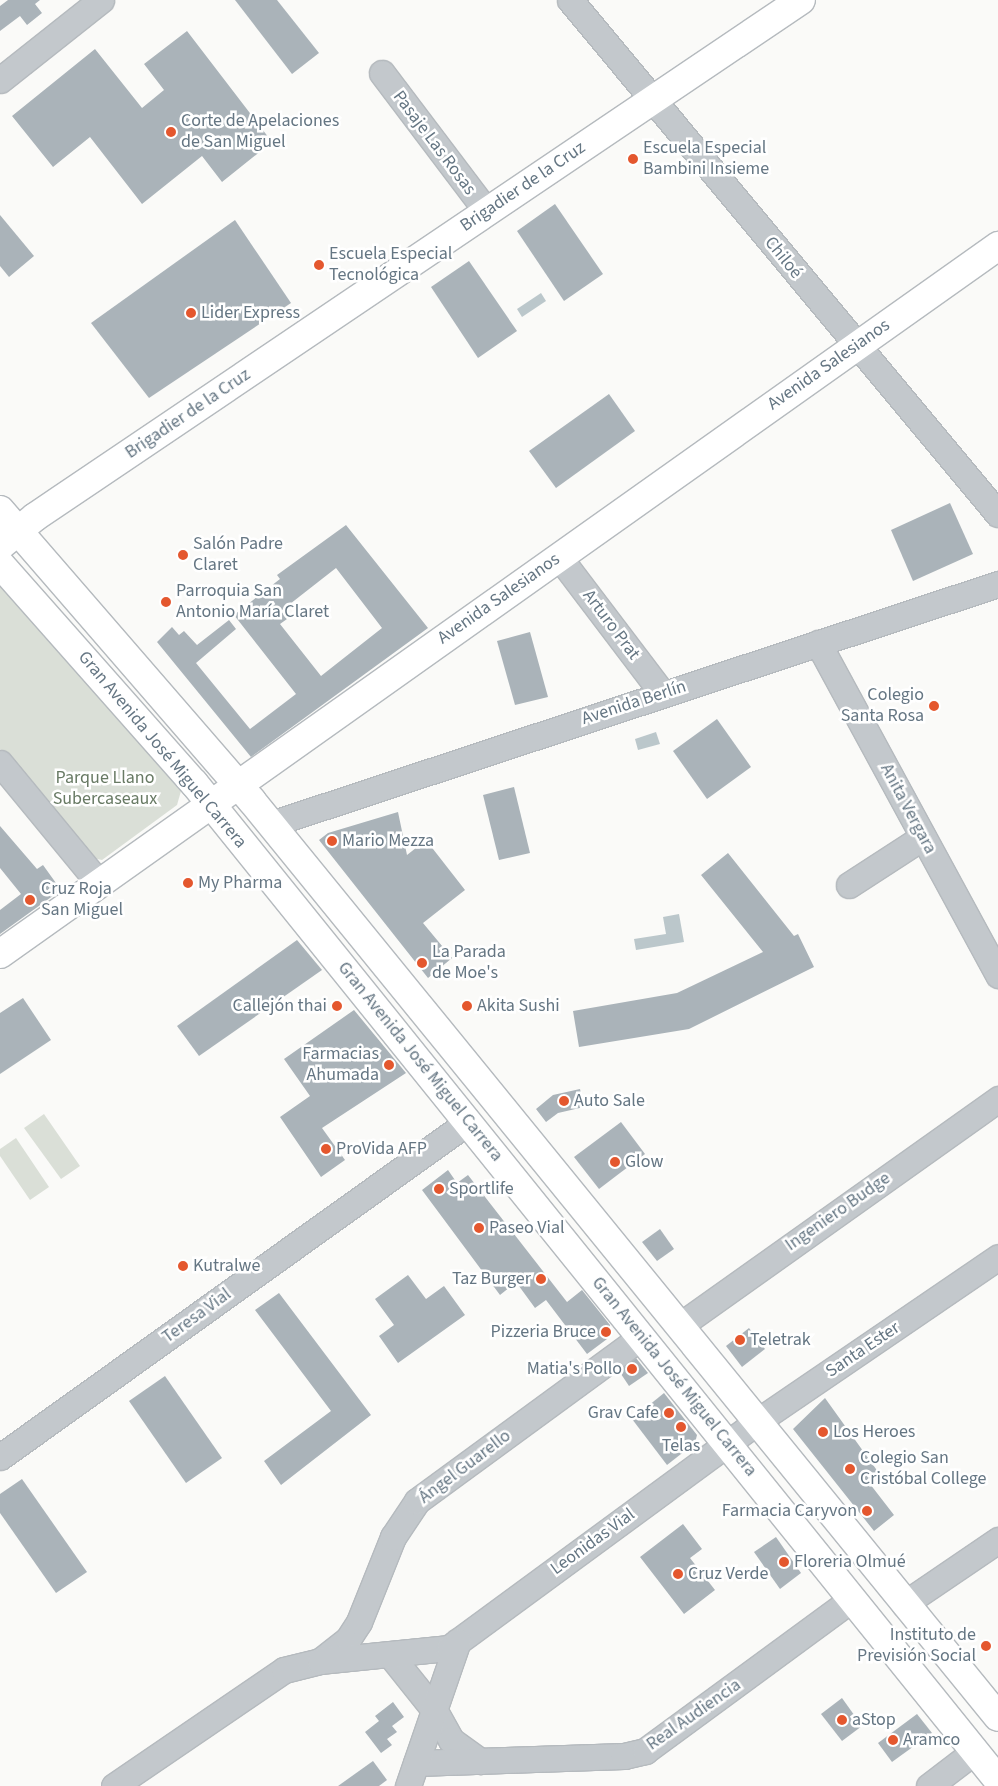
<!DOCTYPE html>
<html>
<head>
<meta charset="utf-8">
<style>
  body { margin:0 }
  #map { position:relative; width:998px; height:1786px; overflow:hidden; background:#fafaf8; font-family:"Source Sans 3",sans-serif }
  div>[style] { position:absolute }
  .green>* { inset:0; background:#dadfd7 }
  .water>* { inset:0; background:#bbc7cb }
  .building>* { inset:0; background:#aab3b9 }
  .roads { filter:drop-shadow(1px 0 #b5babe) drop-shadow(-1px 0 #b5babe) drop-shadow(0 1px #b5babe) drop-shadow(0 -1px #b5babe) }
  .minor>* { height:25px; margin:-12.5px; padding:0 12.5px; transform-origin:12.5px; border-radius:12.5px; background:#c3c8cc }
  .major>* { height:28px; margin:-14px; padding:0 14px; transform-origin:14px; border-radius:14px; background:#fff }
  .dots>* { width:14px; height:14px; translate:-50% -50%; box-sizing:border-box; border:2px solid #fff; border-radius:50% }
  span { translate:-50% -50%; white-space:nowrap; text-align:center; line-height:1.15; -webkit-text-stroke:5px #fff; paint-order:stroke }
  .poi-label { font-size:18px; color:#657683 }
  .left { translate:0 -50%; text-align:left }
  .right { translate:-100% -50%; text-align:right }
  .street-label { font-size:18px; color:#657683 }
  .park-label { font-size:18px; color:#687a64 }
</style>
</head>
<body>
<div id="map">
  <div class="green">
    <div style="clip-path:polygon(0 578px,181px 791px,177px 805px,102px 860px,88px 857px,0 749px)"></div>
    <div style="clip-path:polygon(44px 1114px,80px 1166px,61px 1179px,24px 1128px)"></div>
    <div style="clip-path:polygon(16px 1138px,49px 1187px,30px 1200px,0 1156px,0 1149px)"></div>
  </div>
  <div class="water">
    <div style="clip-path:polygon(541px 293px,546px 301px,522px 317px,517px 309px)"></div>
    <div style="clip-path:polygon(656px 732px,660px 744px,638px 750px,635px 739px)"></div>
    <div style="clip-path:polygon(679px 914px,684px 942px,636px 950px,634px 939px,666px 934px,663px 917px)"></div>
  </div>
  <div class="building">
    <div style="clip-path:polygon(8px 0,40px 0,35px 4px,42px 13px,27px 25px,20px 16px,0 31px,0 6px)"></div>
    <div style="clip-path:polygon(235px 0,277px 0,319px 53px,292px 74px)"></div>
    <div style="clip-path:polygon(187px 31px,272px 142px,222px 182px,202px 156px,142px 204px,90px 137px,53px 167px,12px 116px,95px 49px,142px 108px,164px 90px,144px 64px)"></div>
    <div style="clip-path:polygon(555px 204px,603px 274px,564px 301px,517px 231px)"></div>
    <div style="clip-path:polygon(0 215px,34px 256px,9px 277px,0 266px)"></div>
    <div style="clip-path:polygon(235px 220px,291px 303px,149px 398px,91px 323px)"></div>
    <div style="clip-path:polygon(469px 261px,517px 331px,478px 358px,431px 287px)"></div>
    <div style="clip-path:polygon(609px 394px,635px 431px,556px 488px,529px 451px)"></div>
    <div style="clip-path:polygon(950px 503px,973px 554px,913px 581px,891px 530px)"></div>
    <div style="clip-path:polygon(evenodd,346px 525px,428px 628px,251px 757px,157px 642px,172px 627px,179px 635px,184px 631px,197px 645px,229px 620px,236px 629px,196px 663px,250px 729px,296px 694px,234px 615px,280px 579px,277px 575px,346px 525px,336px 568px,382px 628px,321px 676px,280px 624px,287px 619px,281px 611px,336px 568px)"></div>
    <div style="clip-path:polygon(530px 632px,548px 697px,515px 705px,497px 641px)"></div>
    <div style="clip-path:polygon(717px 719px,751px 767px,707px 799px,673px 751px)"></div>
    <div style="clip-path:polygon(514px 787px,530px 853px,499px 860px,483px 795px)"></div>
    <div style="clip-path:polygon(398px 812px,407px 855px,426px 840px,465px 890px,423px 923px,452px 958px,428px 978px,319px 840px,328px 833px)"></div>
    <div style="clip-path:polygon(0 826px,37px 869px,43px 865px,61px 890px,0 934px,0 910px,21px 894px,0 868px)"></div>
    <div style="clip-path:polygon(728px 853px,794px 936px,798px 934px,814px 967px,689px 1029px,579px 1047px,573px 1011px,677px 993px,763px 952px,701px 875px)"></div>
    <div style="clip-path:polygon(297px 940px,322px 970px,199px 1056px,177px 1026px)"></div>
    <div style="clip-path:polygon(23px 998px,51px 1040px,0 1074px,0 1013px)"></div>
    <div style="clip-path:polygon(354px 1010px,406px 1073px,322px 1128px,345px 1160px,321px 1177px,280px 1117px,310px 1096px,284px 1059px)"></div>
    <div style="clip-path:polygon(580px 1089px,584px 1107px,558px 1113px,546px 1122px,536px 1109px,553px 1095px)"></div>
    <div style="clip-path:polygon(621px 1122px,645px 1154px,599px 1189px,574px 1157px)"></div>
    <div style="clip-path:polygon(448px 1170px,457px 1183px,468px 1175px,567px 1302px,582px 1290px,610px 1325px,607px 1339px,587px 1354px,546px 1300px,535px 1308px,516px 1282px,500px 1295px,422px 1190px)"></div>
    <div style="clip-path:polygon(660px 1229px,674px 1249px,657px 1261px,642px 1242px)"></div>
    <div style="clip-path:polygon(408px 1275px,426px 1299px,444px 1286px,465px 1315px,398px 1363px,379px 1336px,394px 1325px,375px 1299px)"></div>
    <div style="clip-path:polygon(279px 1293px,371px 1415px,281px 1485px,264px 1461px,331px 1411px,255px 1310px)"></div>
    <div style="clip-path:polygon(749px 1328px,765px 1349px,742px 1367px,726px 1346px)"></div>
    <div style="clip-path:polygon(636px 1358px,648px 1373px,629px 1386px,619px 1371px)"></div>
    <div style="clip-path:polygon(165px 1376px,222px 1458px,186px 1483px,129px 1401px)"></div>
    <div style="clip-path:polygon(664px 1393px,697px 1435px,695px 1443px,667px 1465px,632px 1419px)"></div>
    <div style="clip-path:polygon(825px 1398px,881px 1476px,870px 1484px,894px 1515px,874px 1531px,793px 1429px)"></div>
    <div style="clip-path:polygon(22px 1479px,87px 1572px,56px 1593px,0 1513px,0 1494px)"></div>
    <div style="clip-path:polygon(683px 1524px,702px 1549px,690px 1558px,715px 1590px,684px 1614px,640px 1557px)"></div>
    <div style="clip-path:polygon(776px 1537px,801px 1573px,780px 1589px,754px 1552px)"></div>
    <div style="clip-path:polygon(842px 1698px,862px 1726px,842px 1741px,821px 1714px)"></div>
    <div style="clip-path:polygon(393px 1702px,404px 1717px,392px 1726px,397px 1732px,387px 1739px,392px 1745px,381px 1753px,365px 1732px,379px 1721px,375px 1716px)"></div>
    <div style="clip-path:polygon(917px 1714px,932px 1733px,892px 1762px,878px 1743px)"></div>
    <div style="clip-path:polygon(373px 1761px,387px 1780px,379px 1786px,338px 1786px)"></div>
  </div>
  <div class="roads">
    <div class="minor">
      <div style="left:570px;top:0;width:669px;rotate:50.22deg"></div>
      <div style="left:382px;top:73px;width:174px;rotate:52.9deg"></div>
      <div style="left:0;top:80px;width:129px;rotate:-38.4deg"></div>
      <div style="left:559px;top:557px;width:172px;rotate:52.8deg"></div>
      <div style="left:818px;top:643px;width:378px;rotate:61.5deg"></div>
      <div style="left:0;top:763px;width:156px;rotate:50.5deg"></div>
      <div style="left:271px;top:824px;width:766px;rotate:-18.27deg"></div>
      <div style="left:849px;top:885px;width:88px;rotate:-33deg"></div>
      <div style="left:679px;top:1326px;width:392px;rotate:-35.4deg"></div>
      <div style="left:0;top:1457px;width:576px;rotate:-35.6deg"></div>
      <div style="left:904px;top:1604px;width:114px;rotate:-34.2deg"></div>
      <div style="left:391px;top:1656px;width:70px;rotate:51.3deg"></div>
      <div style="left:435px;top:1711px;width:33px;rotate:61deg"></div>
      <div style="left:451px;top:1740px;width:36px;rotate:36deg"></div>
      <div style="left:320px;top:1661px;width:36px;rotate:-38deg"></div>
      <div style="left:348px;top:1639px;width:20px;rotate:-57deg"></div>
      <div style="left:359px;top:1622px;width:92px;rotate:-68.2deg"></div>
      <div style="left:393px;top:1537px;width:43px;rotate:-56.3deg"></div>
      <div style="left:417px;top:1501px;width:278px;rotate:-36.2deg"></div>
      <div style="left:416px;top:1763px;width:208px;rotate:-1.9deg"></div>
      <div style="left:624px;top:1756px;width:22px;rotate:-13deg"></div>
      <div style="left:645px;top:1751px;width:257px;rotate:-36.3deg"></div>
      <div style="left:114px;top:1786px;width:206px;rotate:-34.3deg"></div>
      <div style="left:284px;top:1670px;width:37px;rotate:-14deg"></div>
      <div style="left:320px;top:1661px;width:130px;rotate:-5.8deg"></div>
      <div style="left:449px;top:1648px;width:380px;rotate:-36.3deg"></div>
      <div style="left:755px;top:1423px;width:294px;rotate:-34.3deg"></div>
      <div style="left:408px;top:1786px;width:153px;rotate:-71deg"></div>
      <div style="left:929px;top:1786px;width:58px;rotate:-37.3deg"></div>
    </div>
    <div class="major">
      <div style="left:0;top:510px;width:385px;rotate:49.1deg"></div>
      <div style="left:252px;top:801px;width:1181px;rotate:50.84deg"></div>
      <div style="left:0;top:546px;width:45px;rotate:-39.6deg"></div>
      <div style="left:35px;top:517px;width:924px;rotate:-34.02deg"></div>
      <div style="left:0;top:564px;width:293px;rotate:48.5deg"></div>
      <div style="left:194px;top:783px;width:1281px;rotate:51.12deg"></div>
      <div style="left:0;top:954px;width:1224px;rotate:-35.35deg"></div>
    </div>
  </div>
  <div class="dots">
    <div style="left:171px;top:132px;background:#e4572e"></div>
    <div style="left:633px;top:159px;background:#e4572e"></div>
    <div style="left:319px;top:265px;background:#e4572e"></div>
    <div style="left:191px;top:313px;background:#e4572e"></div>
    <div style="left:183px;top:555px;background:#e4572e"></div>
    <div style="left:166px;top:602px;background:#e4572e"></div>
    <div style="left:934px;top:706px;background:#e4572e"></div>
    <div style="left:332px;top:841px;background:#e4572e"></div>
    <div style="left:188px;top:883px;background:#e4572e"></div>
    <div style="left:30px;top:900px;background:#e4572e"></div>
    <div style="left:422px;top:963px;background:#e4572e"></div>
    <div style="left:337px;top:1006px;background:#e4572e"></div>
    <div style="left:467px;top:1006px;background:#e4572e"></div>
    <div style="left:389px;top:1065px;background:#e4572e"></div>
    <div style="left:564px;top:1101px;background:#e4572e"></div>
    <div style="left:326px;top:1149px;background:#e4572e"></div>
    <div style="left:615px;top:1162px;background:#e4572e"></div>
    <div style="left:439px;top:1189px;background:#e4572e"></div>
    <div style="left:479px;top:1228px;background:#e4572e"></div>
    <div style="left:183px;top:1266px;background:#e4572e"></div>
    <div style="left:541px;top:1279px;background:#e4572e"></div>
    <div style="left:606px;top:1332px;background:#e4572e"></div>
    <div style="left:740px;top:1340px;background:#e4572e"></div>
    <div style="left:632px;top:1369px;background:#e4572e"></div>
    <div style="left:669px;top:1413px;background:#e4572e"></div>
    <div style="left:681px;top:1427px;background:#e4572e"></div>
    <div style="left:823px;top:1432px;background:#e4572e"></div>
    <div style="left:850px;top:1469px;background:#e4572e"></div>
    <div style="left:867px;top:1511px;background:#e4572e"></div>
    <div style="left:784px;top:1562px;background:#e4572e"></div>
    <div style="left:678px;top:1574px;background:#e4572e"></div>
    <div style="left:986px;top:1646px;background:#e4572e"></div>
    <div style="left:842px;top:1720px;background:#e4572e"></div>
    <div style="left:893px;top:1740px;background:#e4572e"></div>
  </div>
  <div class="poi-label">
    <span class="left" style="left:181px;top:132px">Corte de Apelaciones<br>de San Miguel</span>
    <span class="left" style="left:643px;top:159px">Escuela Especial<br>Bambini Insieme</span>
    <span class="left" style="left:329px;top:265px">Escuela Especial<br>Tecnológica</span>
    <span class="left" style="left:201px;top:313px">Lider Express</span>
    <span class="left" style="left:193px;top:555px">Salón Padre<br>Claret</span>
    <span class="left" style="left:176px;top:602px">Parroquia San<br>Antonio María Claret</span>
    <span class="right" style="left:924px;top:706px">Colegio<br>Santa Rosa</span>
    <span class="left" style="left:342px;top:841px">Mario Mezza</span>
    <span class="left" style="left:198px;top:883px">My Pharma</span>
    <span class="left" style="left:41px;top:900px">Cruz Roja<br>San Miguel</span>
    <span class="left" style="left:432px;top:963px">La Parada<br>de Moe's</span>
    <span class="right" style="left:327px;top:1006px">Callejón thai</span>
    <span class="left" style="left:477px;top:1006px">Akita Sushi</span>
    <span class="right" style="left:379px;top:1065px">Farmacias<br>Ahumada</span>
    <span class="left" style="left:574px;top:1101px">Auto Sale</span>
    <span class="left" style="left:336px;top:1149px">ProVida AFP</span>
    <span class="left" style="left:625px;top:1162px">Glow</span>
    <span class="left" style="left:449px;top:1189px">Sportlife</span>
    <span class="left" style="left:489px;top:1228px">Paseo Vial</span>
    <span class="left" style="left:193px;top:1266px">Kutralwe</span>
    <span class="right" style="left:531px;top:1279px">Taz Burger</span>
    <span class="right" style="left:596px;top:1332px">Pizzeria Bruce</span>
    <span class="left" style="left:750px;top:1340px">Teletrak</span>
    <span class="right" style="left:622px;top:1369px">Matia's Pollo</span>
    <span class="right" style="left:659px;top:1413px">Grav Cafe</span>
    <span class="left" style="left:833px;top:1432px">Los Heroes</span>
    <span style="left:681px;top:1446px">Telas</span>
    <span class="left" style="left:860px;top:1469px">Colegio San<br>Cristóbal College</span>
    <span class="right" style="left:857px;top:1511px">Farmacia Caryvon</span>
    <span class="left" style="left:794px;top:1562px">Floreria Olmué</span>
    <span class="left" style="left:688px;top:1574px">Cruz Verde</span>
    <span class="right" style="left:976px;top:1646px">Instituto de<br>Previsión Social</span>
    <span class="left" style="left:852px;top:1720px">aStop</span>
    <span class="left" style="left:903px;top:1740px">Aramco</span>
  </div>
  <div class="street-label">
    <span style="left:434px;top:143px;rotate:53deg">Pasaje Las Rosas</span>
    <span style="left:523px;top:187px;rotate:-34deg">Brigadier de la Cruz</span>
    <span style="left:783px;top:258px;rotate:51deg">Chiloé</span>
    <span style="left:829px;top:365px;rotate:-35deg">Avenida Salesianos</span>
    <span style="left:188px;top:414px;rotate:-34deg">Brigadier de la Cruz</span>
    <span style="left:499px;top:599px;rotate:-35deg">Avenida Salesianos</span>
    <span style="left:611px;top:625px;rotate:53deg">Arturo Prat</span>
    <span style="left:634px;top:703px;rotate:-18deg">Avenida Berlín</span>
    <span style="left:162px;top:750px;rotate:50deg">Gran Avenida José Miguel Carrera</span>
    <span style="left:908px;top:809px;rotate:62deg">Anita Vergara</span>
    <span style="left:420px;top:1062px;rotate:51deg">Gran Avenida José Miguel Carrera</span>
    <span style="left:838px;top:1212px;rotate:-35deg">Ingeniero Budge</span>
    <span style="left:197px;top:1316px;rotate:-36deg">Teresa Vial</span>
    <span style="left:863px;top:1350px;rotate:-34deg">Santa Ester</span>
    <span style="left:674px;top:1377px;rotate:51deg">Gran Avenida José Miguel Carrera</span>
    <span style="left:465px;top:1467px;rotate:-37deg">Ángel Guarello</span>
    <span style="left:593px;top:1542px;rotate:-36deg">Leonidas Vial</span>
    <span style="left:694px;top:1715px;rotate:-35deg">Real Audiencia</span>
  </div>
  <div class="park-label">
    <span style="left:105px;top:789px">Parque Llano<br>Subercaseaux</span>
  </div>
</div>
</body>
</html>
